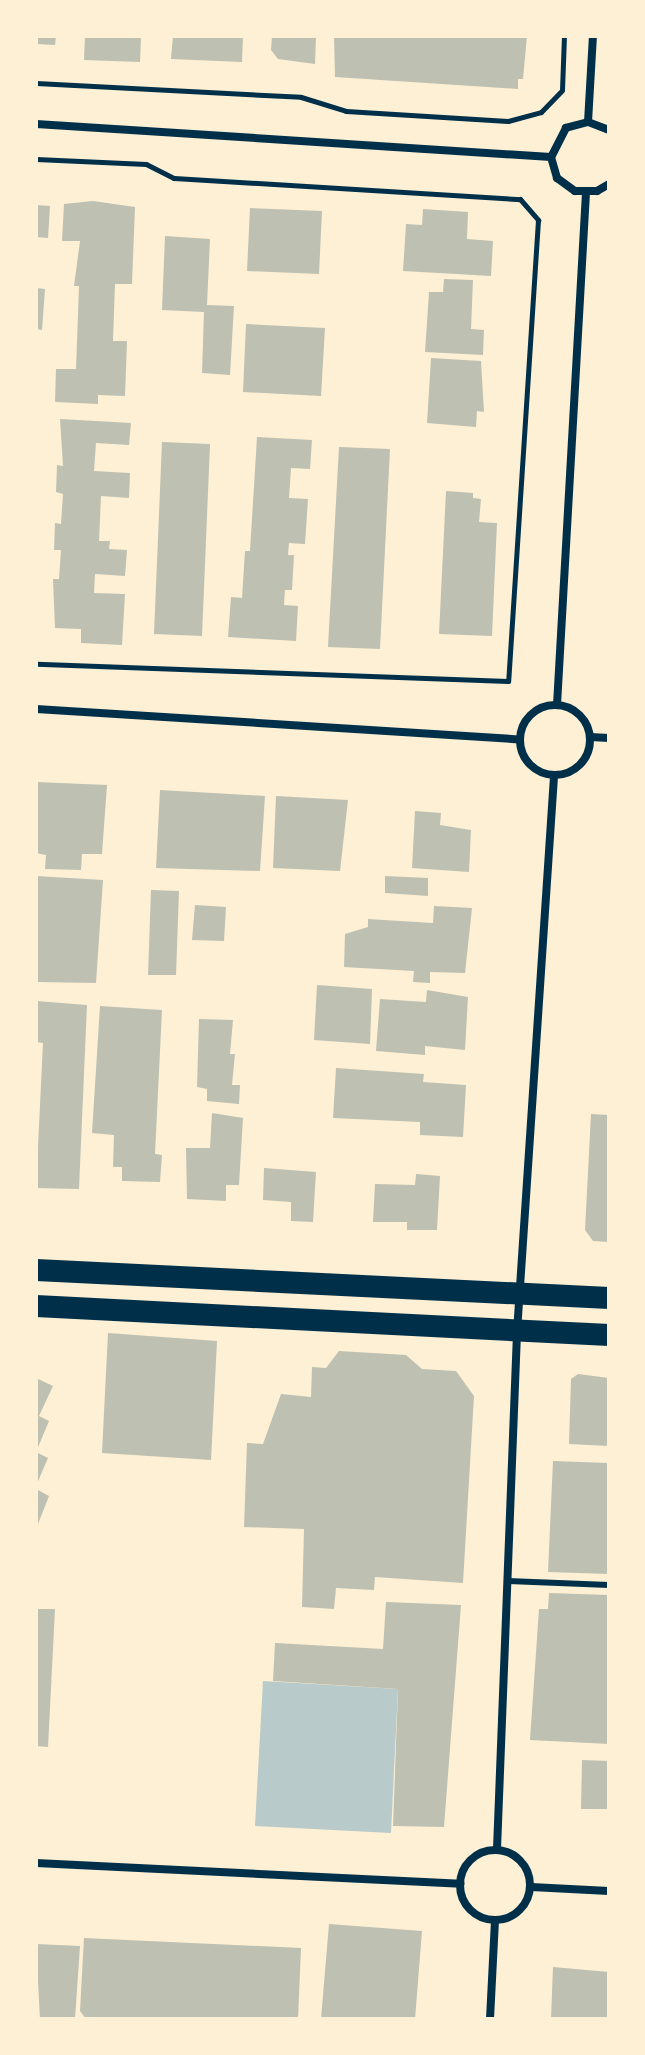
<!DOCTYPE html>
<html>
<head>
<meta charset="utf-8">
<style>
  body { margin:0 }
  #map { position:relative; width:645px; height:2055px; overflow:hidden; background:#fdf0d5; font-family:Raleway,sans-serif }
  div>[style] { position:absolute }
  .green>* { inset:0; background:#b9caca }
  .building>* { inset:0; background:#bec0b2 }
  .path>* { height:5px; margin:-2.5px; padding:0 2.5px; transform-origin:2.5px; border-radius:2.5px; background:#003049 }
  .service>* { height:6px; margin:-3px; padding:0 3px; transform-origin:3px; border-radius:3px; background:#003049 }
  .minor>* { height:8px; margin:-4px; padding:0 4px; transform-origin:4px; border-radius:4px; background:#003049 }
  .minor>.ring { margin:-4px; padding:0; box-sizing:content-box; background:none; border:8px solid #003049; border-radius:50% }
  .trunk>* { height:22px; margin:-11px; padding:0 11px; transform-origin:11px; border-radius:11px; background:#003049 }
  span { translate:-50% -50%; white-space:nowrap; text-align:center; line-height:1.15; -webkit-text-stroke:7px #fdf0d5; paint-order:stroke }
  .frame { position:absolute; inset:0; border:38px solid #fdf0d5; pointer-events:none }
</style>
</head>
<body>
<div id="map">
  <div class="green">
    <div style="clip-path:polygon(263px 1681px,398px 1689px,391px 1833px,255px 1826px)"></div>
  </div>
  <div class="building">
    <div style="clip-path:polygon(36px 36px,56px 36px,55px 45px,36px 44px)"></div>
    <div style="clip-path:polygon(85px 36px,141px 36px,140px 62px,84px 60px)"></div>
    <div style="clip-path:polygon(173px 36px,243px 36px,242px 62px,171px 59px)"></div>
    <div style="clip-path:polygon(272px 36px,316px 36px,315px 64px,278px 59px,271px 50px)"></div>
    <div style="clip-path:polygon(334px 36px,527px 36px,523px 79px,518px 79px,518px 89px,335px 77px)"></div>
    <div style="clip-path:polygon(93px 201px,135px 207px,132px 284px,115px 284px,113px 341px,127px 341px,125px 396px,98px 395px,98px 404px,55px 402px,56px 369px,76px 369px,79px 286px,74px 286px,80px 241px,62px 241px,64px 204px)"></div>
    <div style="clip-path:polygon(36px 205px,50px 206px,48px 238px,36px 237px)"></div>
    <div style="clip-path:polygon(250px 208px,322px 211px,319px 274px,247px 271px)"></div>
    <div style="clip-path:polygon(423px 209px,468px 212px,467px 239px,493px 241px,491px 276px,403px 271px,406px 224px,422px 225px)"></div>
    <div style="clip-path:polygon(165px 236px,210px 239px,207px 305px,234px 306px,230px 375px,202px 373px,204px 312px,162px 310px)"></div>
    <div style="clip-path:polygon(444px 279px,473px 280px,471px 329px,484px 330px,483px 355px,425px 352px,429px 292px,443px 292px)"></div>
    <div style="clip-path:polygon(36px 288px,45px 289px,42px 330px,36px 329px)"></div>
    <div style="clip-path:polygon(246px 324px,325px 328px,321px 396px,243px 392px)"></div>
    <div style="clip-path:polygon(431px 358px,481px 361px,484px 412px,477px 411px,476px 427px,427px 423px)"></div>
    <div style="clip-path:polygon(60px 419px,131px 423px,129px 445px,96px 443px,94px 471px,130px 473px,129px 498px,101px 496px,99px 541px,110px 541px,109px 549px,127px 550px,125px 576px,95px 574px,94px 593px,125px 594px,122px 645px,81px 643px,81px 629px,55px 628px,53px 579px,59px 579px,61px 550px,54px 550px,55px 523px,61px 524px,63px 494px,56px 492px,57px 465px,63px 466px)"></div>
    <div style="clip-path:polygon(257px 437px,312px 440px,310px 469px,291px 468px,289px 498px,308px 499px,305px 544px,289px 543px,288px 555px,294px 555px,292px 590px,285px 590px,284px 605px,298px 606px,296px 641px,228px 637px,231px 597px,242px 598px,245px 551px,250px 551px)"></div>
    <div style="clip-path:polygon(162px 442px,210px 444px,202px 636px,154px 634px)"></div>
    <div style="clip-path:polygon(339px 447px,390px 449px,380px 649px,328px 647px)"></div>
    <div style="clip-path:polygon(446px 491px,473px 493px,473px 498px,481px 499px,479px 522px,497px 523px,492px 636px,439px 634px)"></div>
    <div style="clip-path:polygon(36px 782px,107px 785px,102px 854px,82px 854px,81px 870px,45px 869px,46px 855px,36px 853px)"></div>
    <div style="clip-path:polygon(160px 790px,265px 796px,260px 871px,156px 868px)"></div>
    <div style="clip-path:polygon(276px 796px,348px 800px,340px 871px,273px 868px)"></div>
    <div style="clip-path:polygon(415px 811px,441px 813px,440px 825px,471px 830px,469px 872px,412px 868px)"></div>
    <div style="clip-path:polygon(36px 876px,103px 880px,96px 983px,36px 982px)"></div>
    <div style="clip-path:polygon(385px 876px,428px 878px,428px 896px,385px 893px)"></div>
    <div style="clip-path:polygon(151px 890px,179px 891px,176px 975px,148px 975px)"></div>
    <div style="clip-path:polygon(195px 905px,226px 907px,224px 941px,192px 940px)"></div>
    <div style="clip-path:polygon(434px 906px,472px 908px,465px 973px,430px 972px,430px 983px,413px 982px,414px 971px,344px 967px,345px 934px,368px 927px,368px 919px,433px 923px)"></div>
    <div style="clip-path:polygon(317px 985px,372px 989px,370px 1044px,314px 1040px)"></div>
    <div style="clip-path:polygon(427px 990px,468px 997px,465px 1050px,425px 1046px,425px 1055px,376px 1051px,380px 999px,426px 1002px)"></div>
    <div style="clip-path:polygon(36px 1001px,87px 1005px,79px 1189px,36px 1188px,43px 1043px,36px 1042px)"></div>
    <div style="clip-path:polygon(100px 1006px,162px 1010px,155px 1154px,162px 1155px,160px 1182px,122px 1181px,122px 1167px,113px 1167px,114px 1135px,92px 1133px)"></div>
    <div style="clip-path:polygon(199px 1019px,233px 1020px,230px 1054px,235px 1054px,232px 1085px,240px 1085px,239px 1104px,207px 1101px,207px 1089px,197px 1087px)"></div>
    <div style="clip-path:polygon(336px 1068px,424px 1074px,423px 1082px,466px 1085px,463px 1137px,420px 1135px,420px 1122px,333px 1118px)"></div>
    <div style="clip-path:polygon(212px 1113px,243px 1118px,239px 1185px,226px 1185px,226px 1201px,187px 1199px,186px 1148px,210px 1148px)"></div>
    <div style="clip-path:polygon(591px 1114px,609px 1115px,609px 1242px,593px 1241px,585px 1230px)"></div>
    <div style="clip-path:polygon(264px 1168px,316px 1172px,313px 1222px,291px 1221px,291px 1202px,263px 1200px)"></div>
    <div style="clip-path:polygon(416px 1174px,440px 1176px,437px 1230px,407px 1230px,407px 1222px,373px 1222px,375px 1184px,415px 1185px)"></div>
    <div style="clip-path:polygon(108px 1333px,217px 1341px,211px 1460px,102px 1453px)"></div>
    <div style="clip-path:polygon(339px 1351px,406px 1355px,422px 1369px,456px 1371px,474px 1396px,463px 1583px,375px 1577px,374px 1590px,336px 1588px,334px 1609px,302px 1607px,304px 1529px,244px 1527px,247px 1443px,263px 1444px,281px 1394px,311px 1397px,312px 1367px,326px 1368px)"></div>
    <div style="clip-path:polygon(578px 1374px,609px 1378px,609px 1446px,569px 1444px,571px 1379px)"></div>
    <div style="clip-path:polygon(36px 1378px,53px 1386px,39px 1416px,49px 1421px,36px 1452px,48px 1458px,36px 1486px)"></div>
    <div style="clip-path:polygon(553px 1461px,609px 1463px,609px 1574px,548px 1572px)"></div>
    <div style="clip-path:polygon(36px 1489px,49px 1496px,36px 1529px)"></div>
    <div style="clip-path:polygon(549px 1593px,609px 1595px,609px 1744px,530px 1740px,539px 1609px,548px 1609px)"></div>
    <div style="clip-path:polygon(386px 1602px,461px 1605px,444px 1827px,393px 1826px,398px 1689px,273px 1681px,275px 1643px,383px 1649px)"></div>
    <div style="clip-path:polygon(36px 1609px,55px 1609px,48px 1747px,36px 1746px)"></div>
    <div style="clip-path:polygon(582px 1760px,609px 1761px,609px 1809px,581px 1809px)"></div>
    <div style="clip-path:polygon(329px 1924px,422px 1931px,415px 2019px,321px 2019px)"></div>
    <div style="clip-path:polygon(84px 1938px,301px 1948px,298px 2019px,86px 2019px,80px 2011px)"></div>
    <div style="clip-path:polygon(36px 1944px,80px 1946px,75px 2019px,40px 2019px)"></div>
    <div style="clip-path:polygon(553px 1967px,609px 1972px,609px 2019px,551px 2019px)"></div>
  </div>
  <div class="path">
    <div style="left:36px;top:83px;width:265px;rotate:3deg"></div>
    <div style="left:301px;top:97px;width:47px;rotate:17.3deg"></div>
    <div style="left:346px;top:111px;width:162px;rotate:3.5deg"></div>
    <div style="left:508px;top:121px;width:34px;rotate:-15deg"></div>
    <div style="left:541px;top:112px;width:30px;rotate:-46deg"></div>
    <div style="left:562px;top:90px;width:54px;rotate:-87.9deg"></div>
    <div style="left:36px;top:159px;width:110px;rotate:2.6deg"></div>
    <div style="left:146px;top:164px;width:31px;rotate:27deg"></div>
    <div style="left:174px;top:178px;width:347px;rotate:3.5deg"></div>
    <div style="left:520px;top:199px;width:28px;rotate:49deg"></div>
    <div style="left:538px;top:220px;width:462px;rotate:93.7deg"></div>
    <div style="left:508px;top:681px;width:472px;rotate:-177.9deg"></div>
  </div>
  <div class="service">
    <div style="left:507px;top:1581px;width:102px;rotate:2.2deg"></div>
  </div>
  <div class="minor">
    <div style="left:588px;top:122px;width:86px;rotate:-86.7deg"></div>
    <div style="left:36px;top:124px;width:516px;rotate:3.67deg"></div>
    <div style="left:609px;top:130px;width:22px;rotate:-159deg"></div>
    <div style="left:588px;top:122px;width:23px;rotate:165deg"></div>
    <div style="left:566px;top:128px;width:33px;rotate:117deg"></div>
    <div style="left:551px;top:157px;width:22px;rotate:74deg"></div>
    <div style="left:557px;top:178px;width:22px;rotate:36deg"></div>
    <div style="left:575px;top:191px;width:22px"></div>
    <div style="left:597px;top:191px;width:14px;rotate:-30deg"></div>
    <div class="ring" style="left:520px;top:705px;width:62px;height:62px"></div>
    <div style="left:557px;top:705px;width:514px;rotate:-86.76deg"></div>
    <div style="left:36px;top:709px;width:484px;rotate:3.6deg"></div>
    <div style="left:590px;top:737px;width:19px;rotate:3deg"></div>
    <div style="left:497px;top:1849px;width:517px;rotate:-87.78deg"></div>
    <div style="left:517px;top:1332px;width:557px;rotate:-86.19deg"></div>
    <div class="ring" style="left:460px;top:1850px;width:62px;height:62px"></div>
    <div style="left:36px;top:1863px;width:425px;rotate:2.8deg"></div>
    <div style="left:531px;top:1887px;width:78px;rotate:2.9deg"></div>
    <div style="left:490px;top:2019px;width:99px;rotate:-87.1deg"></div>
  </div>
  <div class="trunk">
    <div style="left:36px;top:1270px;width:574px;rotate:2.8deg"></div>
    <div style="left:36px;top:1306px;width:574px;rotate:2.9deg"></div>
  </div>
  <div class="frame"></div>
</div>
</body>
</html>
